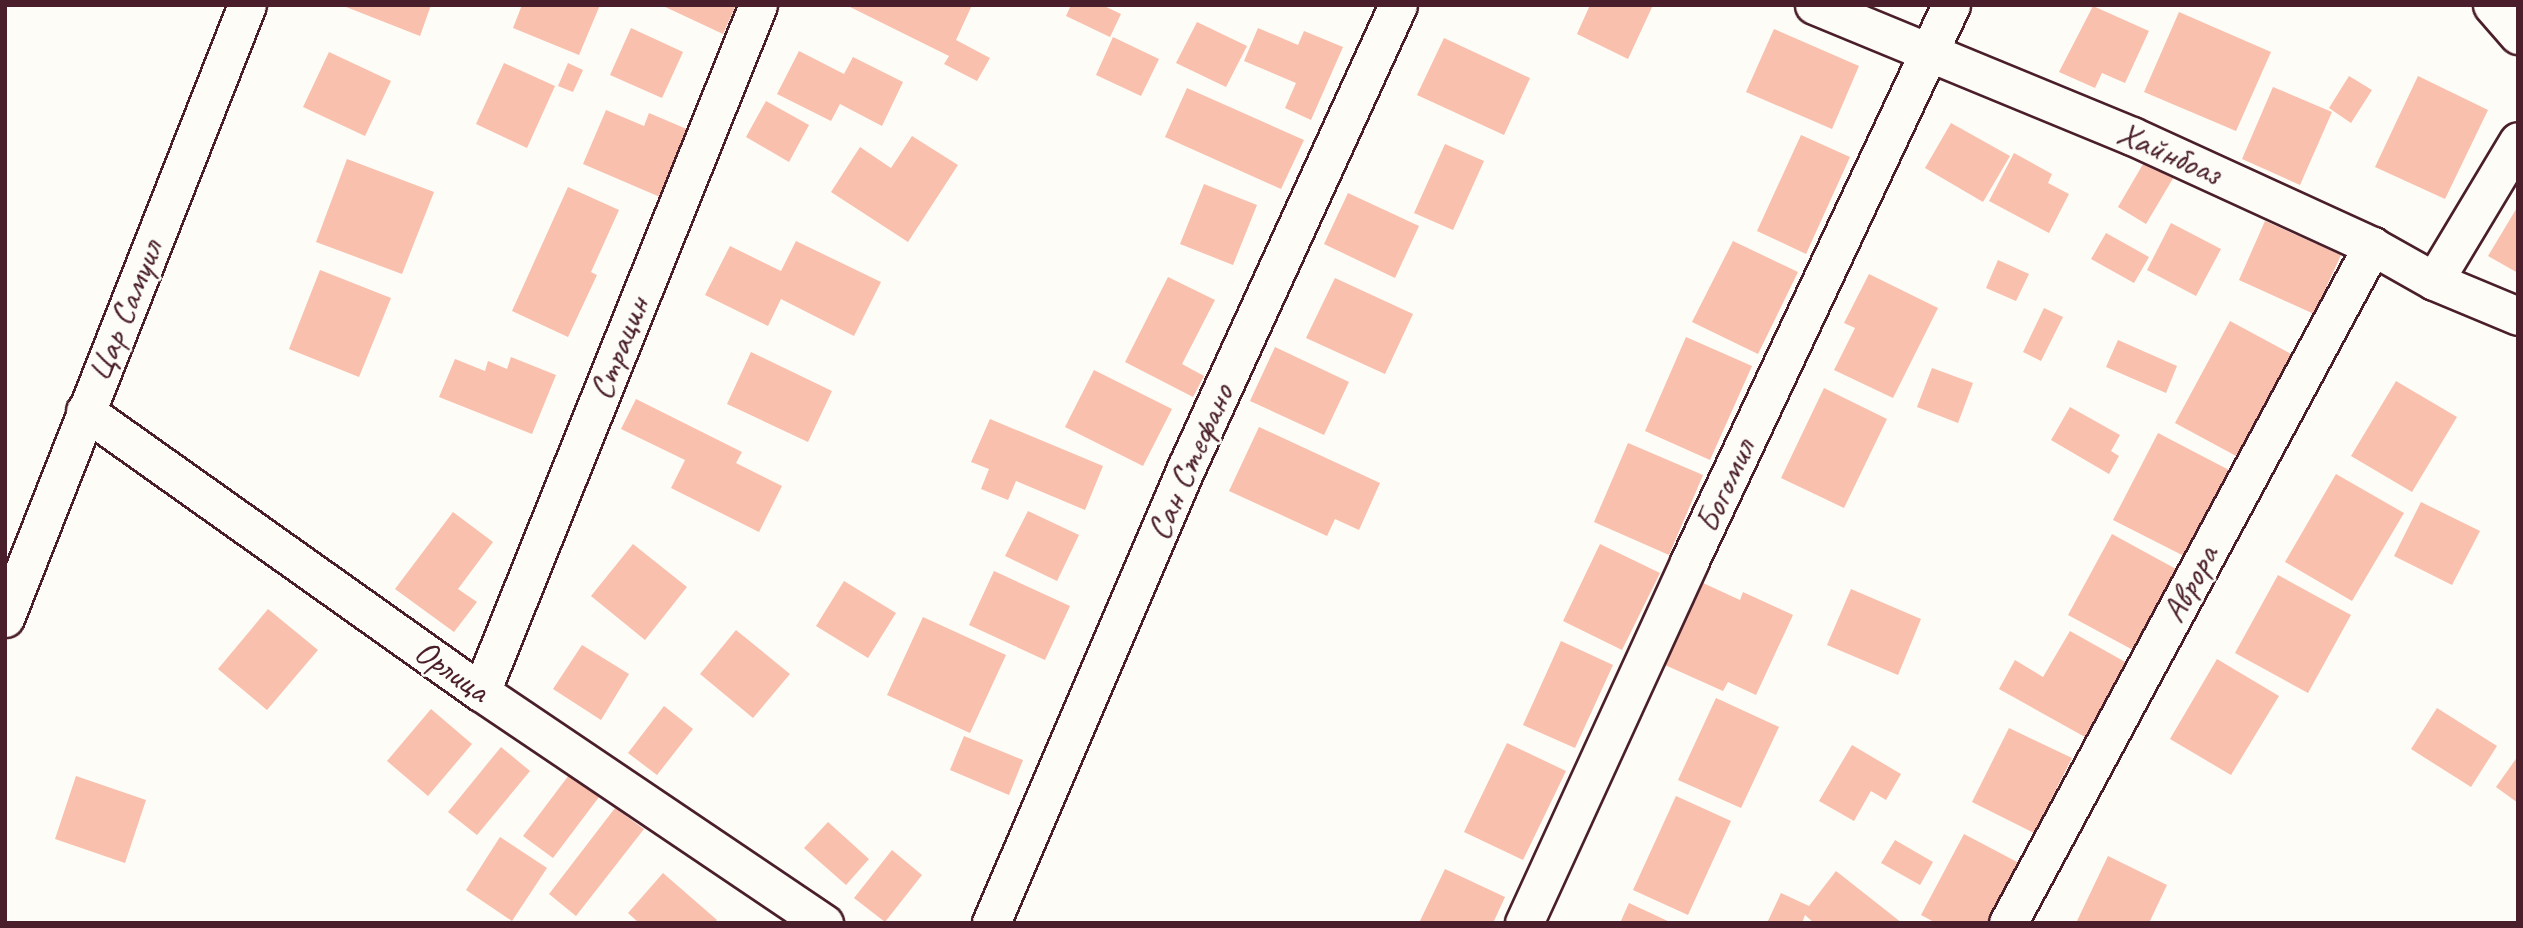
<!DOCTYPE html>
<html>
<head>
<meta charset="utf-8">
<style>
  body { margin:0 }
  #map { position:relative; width:2523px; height:928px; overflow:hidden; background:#fdfcf7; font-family:Caveat,sans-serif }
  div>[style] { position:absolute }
  .building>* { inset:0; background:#f8c0ad }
  .roads { filter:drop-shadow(2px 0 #4a1f2b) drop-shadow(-2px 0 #4a1f2b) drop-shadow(0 2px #4a1f2b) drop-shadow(0 -2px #4a1f2b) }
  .minor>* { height:37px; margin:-18.5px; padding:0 18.5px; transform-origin:18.5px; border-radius:18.5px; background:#fdfcf7 }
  span { translate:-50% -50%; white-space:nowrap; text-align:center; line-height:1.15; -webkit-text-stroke:5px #fdfcf7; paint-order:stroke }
  .street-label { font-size:35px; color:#4a1f2b }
  .frame { position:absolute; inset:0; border:7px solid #4a1f2b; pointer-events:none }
</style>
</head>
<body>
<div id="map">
  <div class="building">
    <div style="clip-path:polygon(341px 5px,431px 5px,420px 36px)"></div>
    <div style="clip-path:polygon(522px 5px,600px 5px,579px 55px,513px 28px)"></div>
    <div style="clip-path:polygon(661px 5px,736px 5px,723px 34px)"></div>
    <div style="clip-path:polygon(846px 5px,972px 5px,956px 40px,990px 58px,977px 81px,944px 64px,949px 56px)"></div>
    <div style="clip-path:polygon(1071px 5px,1102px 5px,1121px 14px,1110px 37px,1066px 16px)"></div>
    <div style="clip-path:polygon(1590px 5px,1653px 5px,1628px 59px,1577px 34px)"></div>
    <div style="clip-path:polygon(2093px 6px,2149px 31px,2125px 83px,2102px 73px,2095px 88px,2059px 72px)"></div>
    <div style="clip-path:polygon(2179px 12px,2271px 52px,2236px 131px,2144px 92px)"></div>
    <div style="clip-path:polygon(1197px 22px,1247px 46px,1226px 87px,1176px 63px)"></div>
    <div style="clip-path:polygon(631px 28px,683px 52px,662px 98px,610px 75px)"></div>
    <div style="clip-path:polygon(1258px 28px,1298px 45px,1304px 31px,1343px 47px,1311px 120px,1285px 108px,1296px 83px,1244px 61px)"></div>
    <div style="clip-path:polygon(1774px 29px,1859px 66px,1832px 129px,1746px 92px)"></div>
    <div style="clip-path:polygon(1113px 37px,1159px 59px,1141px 96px,1096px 75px)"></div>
    <div style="clip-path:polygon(1444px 38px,1530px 78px,1504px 135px,1417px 95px)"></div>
    <div style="clip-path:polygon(799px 51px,844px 74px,853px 57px,903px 82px,882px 126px,840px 104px,831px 121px,777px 94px)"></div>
    <div style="clip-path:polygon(329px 52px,391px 81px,365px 136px,303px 107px)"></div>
    <div style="clip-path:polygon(504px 63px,555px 86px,527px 148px,476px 124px)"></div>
    <div style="clip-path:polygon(568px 63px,583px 70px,573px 92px,558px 86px)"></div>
    <div style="clip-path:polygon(2349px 76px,2372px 90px,2351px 123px,2329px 108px)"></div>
    <div style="clip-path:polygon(2418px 76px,2488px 110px,2445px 199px,2375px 167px)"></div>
    <div style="clip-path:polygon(2273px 87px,2332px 112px,2300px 185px,2242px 159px)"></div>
    <div style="clip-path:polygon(1187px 88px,1304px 140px,1281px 189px,1165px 137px)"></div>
    <div style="clip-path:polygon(766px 101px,809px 125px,789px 162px,746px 137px)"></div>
    <div style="clip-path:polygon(606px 110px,644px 126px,649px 113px,689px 130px,660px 197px,583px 164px)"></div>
    <div style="clip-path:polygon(1951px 123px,2010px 156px,1983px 202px,1925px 168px)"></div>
    <div style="clip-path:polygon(1801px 135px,1850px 157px,1806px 254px,1757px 231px)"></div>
    <div style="clip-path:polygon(912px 136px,958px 165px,908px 242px,831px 192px,860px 147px,891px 168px)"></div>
    <div style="clip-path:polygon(1445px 144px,1484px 161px,1453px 230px,1414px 213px)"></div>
    <div style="clip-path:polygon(2014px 153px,2052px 174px,2048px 183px,2069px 194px,2049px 233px,1989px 201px)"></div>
    <div style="clip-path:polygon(347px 159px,434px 192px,402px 274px,316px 242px)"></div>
    <div style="clip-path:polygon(2146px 159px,2175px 175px,2146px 224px,2118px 207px)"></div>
    <div style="clip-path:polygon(1204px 184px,1257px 205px,1233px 265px,1180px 244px)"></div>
    <div style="clip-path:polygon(568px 187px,619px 210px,591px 272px,597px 275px,568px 337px,512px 311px)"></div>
    <div style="clip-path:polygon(1348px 193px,1419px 226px,1395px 278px,1324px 244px)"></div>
    <div style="clip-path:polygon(2518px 206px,2518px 273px,2488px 256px)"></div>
    <div style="clip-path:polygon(2265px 221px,2341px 255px,2314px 314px,2239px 280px)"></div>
    <div style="clip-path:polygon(2171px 223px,2221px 249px,2196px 296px,2147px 270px)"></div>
    <div style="clip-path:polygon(2106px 233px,2149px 257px,2134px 283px,2091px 259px)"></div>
    <div style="clip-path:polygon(796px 241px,881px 282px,854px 336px,781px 299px,768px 326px,705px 295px,730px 246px,781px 271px)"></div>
    <div style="clip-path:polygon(1733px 241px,1798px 272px,1758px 354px,1692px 322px)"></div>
    <div style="clip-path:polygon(1998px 260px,2029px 274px,2016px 301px,1986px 288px)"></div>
    <div style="clip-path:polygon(320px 270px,391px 298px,359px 377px,289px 349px)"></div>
    <div style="clip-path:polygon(1869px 274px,1938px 308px,1893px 398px,1834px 370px,1855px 328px,1844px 323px)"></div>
    <div style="clip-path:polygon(1168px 277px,1215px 300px,1182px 364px,1204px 376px,1193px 397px,1125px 362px)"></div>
    <div style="clip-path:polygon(1335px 278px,1413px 314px,1385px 374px,1306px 338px)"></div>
    <div style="clip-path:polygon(2044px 308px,2063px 317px,2041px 361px,2023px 352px)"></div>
    <div style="clip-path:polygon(2230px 321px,2293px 355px,2238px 457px,2175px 423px)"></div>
    <div style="clip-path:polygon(1686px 337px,1752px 366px,1710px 460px,1645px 431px)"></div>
    <div style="clip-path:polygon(2118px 340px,2177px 366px,2166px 393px,2106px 367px)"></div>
    <div style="clip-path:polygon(1275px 347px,1349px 382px,1324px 435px,1250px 401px)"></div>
    <div style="clip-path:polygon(751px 352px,832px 391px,808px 442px,727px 404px)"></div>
    <div style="clip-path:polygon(511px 357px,556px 375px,532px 434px,439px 397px,455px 359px,485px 371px,488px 361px,507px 369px)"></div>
    <div style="clip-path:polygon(1932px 368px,1973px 383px,1958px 423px,1917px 407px)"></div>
    <div style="clip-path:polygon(1094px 370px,1172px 409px,1143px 466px,1065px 427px)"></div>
    <div style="clip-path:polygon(2396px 381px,2457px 417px,2412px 492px,2351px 456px)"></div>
    <div style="clip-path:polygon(1824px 388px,1887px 419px,1844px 508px,1781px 478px)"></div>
    <div style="clip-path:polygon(636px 399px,742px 452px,736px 463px,782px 486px,759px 532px,671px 488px,685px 460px,621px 429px)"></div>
    <div style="clip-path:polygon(2070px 407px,2120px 435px,2111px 451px,2119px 456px,2109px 474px,2051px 440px)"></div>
    <div style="clip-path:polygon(990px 419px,1103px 466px,1085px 510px,1016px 481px,1008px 500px,981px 489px,989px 469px,971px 462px)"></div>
    <div style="clip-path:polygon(1259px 427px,1380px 483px,1359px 530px,1335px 519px,1327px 536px,1229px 491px)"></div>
    <div style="clip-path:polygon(2158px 433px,2229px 470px,2184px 556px,2113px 520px)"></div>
    <div style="clip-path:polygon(1628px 443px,1703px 475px,1669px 555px,1594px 522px)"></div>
    <div style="clip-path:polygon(2336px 474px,2404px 513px,2352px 601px,2285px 562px)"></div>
    <div style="clip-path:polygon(2421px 502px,2480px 531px,2452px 585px,2394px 556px)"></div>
    <div style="clip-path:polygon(1028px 511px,1079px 535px,1057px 581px,1005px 556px)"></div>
    <div style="clip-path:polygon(453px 512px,493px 542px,458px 589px,477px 602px,454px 632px,395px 589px)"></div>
    <div style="clip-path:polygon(2112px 534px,2176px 569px,2133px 650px,2068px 615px)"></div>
    <div style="clip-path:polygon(633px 544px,687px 587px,645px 640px,591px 596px)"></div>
    <div style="clip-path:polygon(1600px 544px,1660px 573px,1622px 650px,1563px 621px)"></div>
    <div style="clip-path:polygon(994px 571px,1070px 606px,1045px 660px,969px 625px)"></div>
    <div style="clip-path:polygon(2278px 575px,2351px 615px,2308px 693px,2235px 653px)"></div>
    <div style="clip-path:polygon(844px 581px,896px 613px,868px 658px,816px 626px)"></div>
    <div style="clip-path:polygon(1703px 583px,1740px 600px,1743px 592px,1793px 615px,1756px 695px,1728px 682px,1723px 691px,1665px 665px)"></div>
    <div style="clip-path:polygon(1851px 589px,1921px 619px,1898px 675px,1827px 645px)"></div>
    <div style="clip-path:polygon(268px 609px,318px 650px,267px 710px,218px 669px)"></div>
    <div style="clip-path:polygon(923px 617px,1006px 655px,970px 733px,887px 695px)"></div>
    <div style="clip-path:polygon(736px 630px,790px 674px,753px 718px,700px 674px)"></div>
    <div style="clip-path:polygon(2070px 631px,2127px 663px,2085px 737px,1999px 689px,2015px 660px,2043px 677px)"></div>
    <div style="clip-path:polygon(1561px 641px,1613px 665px,1575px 748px,1523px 725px)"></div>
    <div style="clip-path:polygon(582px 645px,629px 674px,601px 720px,553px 689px)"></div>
    <div style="clip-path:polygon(2217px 659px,2279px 696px,2231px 775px,2170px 739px)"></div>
    <div style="clip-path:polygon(1716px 698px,1779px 727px,1741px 808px,1678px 780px)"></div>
    <div style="clip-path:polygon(664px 706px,693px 729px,657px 775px,628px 753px)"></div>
    <div style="clip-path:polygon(2437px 708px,2497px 746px,2471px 787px,2411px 749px)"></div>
    <div style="clip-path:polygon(431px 709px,472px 744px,428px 796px,387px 761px)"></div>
    <div style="clip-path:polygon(2009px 728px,2072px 758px,2034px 833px,1972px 802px)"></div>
    <div style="clip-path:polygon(964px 736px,1023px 760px,1009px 795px,950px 770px)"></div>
    <div style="clip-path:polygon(1507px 743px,1566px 771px,1523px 860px,1464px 832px)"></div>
    <div style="clip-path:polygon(1852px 745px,1901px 774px,1886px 800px,1871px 791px,1854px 821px,1819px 801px)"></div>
    <div style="clip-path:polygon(501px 747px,530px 771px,477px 835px,448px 812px)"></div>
    <div style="clip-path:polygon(2518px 756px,2518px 803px,2496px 787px)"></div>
    <div style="clip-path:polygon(569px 775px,599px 797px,553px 858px,523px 836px)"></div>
    <div style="clip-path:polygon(76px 776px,146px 800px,125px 863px,55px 839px)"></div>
    <div style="clip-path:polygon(1676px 796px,1731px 821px,1688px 915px,1633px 890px)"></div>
    <div style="clip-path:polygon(615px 808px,644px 829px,576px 916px,549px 894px)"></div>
    <div style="clip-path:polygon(828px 822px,869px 859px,846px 885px,804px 848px)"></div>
    <div style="clip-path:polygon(1964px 834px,2019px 863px,1989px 923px,1936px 923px,1921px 915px)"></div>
    <div style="clip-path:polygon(500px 837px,547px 868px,512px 921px,466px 890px)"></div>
    <div style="clip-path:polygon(1895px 840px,1933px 862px,1920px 885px,1881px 863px)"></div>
    <div style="clip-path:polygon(892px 850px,922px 875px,885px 922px,854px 898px)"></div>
    <div style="clip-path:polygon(2108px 856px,2167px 885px,2149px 923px,2076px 923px)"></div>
    <div style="clip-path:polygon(1445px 869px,1505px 897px,1493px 923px,1419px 923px)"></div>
    <div style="clip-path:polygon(1836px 871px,1902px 923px,1814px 923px,1805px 915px,1802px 923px,1767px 923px,1781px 893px,1809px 906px)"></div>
    <div style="clip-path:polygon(663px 873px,717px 920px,714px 923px,639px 923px,628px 913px)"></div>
    <div style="clip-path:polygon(1629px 903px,1672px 923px,1620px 923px)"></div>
  </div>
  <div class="roads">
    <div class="minor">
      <div style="left:1814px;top:5px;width:344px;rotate:22.4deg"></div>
      <div style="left:2132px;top:136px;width:264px;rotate:24.6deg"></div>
      <div style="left:2372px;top:246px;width:71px;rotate:29.4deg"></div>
      <div style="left:2434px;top:281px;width:91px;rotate:22.6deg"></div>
      <div style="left:2492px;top:5px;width:40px;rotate:49deg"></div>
      <div style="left:2434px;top:281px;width:163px;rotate:-59deg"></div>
      <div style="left:85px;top:411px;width:486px;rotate:35.4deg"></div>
      <div style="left:481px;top:692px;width:414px;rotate:34deg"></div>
      <div style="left:5px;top:618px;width:659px;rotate:-68.46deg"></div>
      <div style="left:481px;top:692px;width:741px;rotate:-68.04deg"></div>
      <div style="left:991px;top:923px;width:497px;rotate:-66.8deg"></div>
      <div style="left:1187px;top:466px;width:507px;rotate:-65.41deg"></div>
      <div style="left:1524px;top:923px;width:397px;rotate:-65.4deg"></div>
      <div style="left:1689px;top:562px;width:616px;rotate:-64.81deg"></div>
      <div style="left:2008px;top:923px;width:769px;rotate:-61.73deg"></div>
    </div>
  </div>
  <div class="street-label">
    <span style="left:2169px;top:153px;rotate:24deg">Хайнбоаз</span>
    <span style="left:125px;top:311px;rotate:-68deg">Цар Самуил</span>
    <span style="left:619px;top:348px;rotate:-68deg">Страцин</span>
    <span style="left:1190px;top:462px;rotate:-66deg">Сан Стефано</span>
    <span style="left:1725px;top:486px;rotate:-65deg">Богомил</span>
    <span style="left:2190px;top:584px;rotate:-62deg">Аврора</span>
    <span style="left:452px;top:671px;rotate:35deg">Орлица</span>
  </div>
  <div class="frame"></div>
</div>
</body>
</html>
